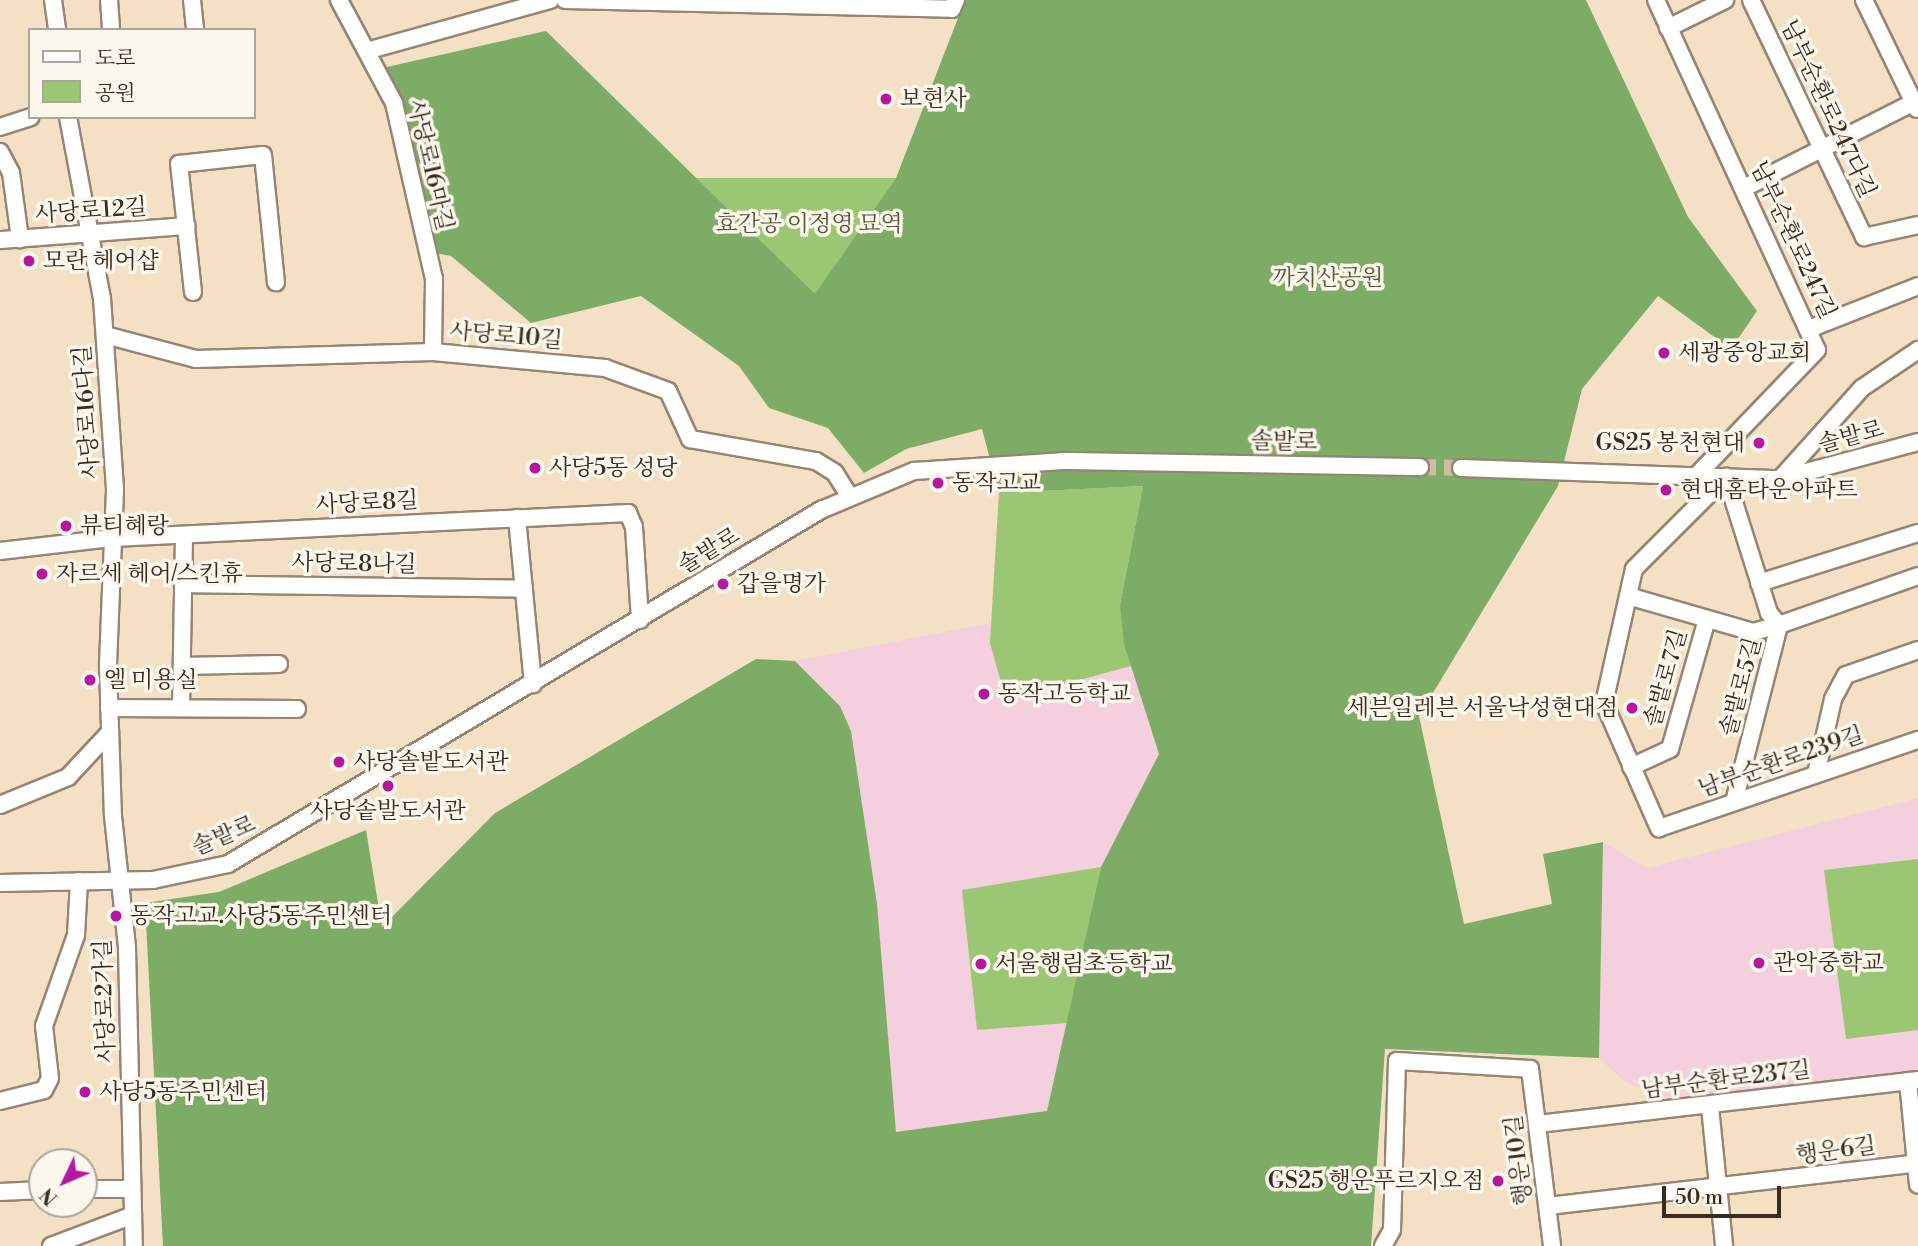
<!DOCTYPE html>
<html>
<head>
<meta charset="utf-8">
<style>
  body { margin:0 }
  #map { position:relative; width:1918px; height:1246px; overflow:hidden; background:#f3e0c5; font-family:"Libre Bodoni","Noto Serif KR",serif }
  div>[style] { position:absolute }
  .built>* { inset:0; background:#f4cfdd }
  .green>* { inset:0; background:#9bc775 }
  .forest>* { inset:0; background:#7cac66 }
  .minor-tunnel>* { height:16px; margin-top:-8px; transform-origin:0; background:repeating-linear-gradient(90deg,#cebca4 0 16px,transparent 0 24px) }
  .roads { filter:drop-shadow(2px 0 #978572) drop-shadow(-2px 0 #978572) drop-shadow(0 2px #978572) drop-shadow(0 -2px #978572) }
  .minor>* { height:16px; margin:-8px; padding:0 8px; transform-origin:8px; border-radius:8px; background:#fff }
  .dots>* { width:19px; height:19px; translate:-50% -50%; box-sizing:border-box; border:4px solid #fbf7ec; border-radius:50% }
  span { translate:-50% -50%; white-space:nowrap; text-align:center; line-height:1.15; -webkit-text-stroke:7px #fbf7ec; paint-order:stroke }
  .poi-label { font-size:23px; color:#3b2a1e }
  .left { translate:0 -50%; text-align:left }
  .right { translate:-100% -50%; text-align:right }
  .street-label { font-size:23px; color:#3b2a1e }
  .park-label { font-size:23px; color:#585938 }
  .legend { position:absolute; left:28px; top:28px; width:228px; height:91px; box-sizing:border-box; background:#fbf7ec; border:2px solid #aea59a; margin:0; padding:9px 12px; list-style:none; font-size:21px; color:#3b2a1e }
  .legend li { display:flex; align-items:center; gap:14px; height:35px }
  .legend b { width:35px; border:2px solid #aea59a }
  .north { position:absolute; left:28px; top:1148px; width:70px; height:70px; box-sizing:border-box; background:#fbf7ec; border:2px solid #aea59a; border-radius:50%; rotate:226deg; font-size:19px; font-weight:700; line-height:28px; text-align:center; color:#3b2a1e }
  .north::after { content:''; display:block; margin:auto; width:24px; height:32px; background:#b5179e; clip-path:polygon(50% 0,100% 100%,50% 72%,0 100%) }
  .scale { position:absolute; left:1662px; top:1186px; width:119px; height:32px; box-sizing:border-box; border:4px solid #3b2a1e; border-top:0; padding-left:9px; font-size:21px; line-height:24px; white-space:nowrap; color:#3b2a1e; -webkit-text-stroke:5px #fbf7ec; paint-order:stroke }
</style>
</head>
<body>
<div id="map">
  <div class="built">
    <div style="clip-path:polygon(1143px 486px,1120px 605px,1124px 644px,1159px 754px,1101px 867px,1047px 1111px,896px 1132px,877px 904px,851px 731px,840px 706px,795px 661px,991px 623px,999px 493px)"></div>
    <div style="clip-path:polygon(1918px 798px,1918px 1073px,1661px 1098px,1624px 1081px,1599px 1058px,1603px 842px,1647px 868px)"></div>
  </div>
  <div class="green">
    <div style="clip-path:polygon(696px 178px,896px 178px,815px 295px)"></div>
    <div style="clip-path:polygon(1143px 486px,1120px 605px,1131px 666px,1006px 700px,990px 643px,999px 493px)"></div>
    <div style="clip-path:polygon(1918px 859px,1918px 1030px,1846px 1039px,1824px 870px)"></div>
    <div style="clip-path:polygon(1101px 867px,1067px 1023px,977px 1030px,962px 890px)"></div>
  </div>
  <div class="forest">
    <div style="clip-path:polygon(965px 0,1586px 0,1688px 217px,1757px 311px,1731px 349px,1658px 296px,1582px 389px,1558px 486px,1419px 716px,1464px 924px,1552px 904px,1543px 854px,1603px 842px,1599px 1058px,1385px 1049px,1371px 1246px,163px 1246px,145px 903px,219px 892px,366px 830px,382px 927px,495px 813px,756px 659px,795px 661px,840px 706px,851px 731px,877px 904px,896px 1132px,1047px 1111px,1101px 867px,1159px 754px,1124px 644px,1120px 605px,1143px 486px,999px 493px,982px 429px,906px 449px,864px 473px,828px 428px,769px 408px,739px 366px,641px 296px,531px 323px,451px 256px,425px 251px,378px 69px,546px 31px,815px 294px,896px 178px)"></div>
  </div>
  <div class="minor-tunnel">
    <div style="left:1420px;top:467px;width:41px;rotate:1.4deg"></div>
  </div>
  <div class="roads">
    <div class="minor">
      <div style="left:53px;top:0;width:30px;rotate:82deg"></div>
      <div style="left:109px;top:0;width:30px;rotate:86deg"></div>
      <div style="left:192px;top:0;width:30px;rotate:84deg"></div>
      <div style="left:339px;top:0;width:117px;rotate:61.9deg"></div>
      <div style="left:394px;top:103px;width:180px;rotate:77.2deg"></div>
      <div style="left:434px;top:279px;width:73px;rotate:90.8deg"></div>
      <div style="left:565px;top:0;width:387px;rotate:1.3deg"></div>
      <div style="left:952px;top:9px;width:10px;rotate:-66deg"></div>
      <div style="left:1656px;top:0;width:385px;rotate:65.3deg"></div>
      <div style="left:1817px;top:350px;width:176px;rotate:133.8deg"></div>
      <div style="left:1751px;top:0;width:263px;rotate:64.5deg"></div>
      <div style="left:1864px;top:237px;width:55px;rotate:-12.5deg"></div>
      <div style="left:1864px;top:0;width:121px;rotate:64.1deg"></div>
      <div style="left:1668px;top:28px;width:64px;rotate:-26.2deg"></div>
      <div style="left:370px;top:50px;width:187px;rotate:-15.5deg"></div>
      <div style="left:68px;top:117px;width:184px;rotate:79.4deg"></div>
      <div style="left:102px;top:298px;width:192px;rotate:86.1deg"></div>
      <div style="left:115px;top:490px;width:177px;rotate:92.3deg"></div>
      <div style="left:108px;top:667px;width:149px;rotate:88.1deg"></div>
      <div style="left:113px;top:816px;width:133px;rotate:83.9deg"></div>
      <div style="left:127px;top:948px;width:298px;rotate:88.7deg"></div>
      <div style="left:0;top:127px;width:32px;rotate:-18deg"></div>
      <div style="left:0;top:152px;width:24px;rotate:62deg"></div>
      <div style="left:11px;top:173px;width:67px;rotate:82.2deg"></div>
      <div style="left:1744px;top:188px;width:195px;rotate:-26.8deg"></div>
      <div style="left:0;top:240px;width:187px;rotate:-4.3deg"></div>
      <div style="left:193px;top:292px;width:129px;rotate:-96.2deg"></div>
      <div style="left:179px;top:164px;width:84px;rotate:-6.1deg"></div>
      <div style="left:263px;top:155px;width:128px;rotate:84.2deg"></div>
      <div style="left:1809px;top:329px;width:117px;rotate:-21.5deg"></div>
      <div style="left:105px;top:335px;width:94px;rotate:14.8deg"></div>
      <div style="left:196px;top:359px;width:237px;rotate:-1.7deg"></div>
      <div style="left:433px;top:352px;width:173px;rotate:5.3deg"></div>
      <div style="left:605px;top:368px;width:67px;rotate:20.1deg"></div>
      <div style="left:668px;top:391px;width:53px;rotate:65.4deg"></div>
      <div style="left:690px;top:439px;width:128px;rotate:9.9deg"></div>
      <div style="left:816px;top:461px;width:22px;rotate:32deg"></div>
      <div style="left:835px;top:473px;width:28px;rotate:58deg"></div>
      <div style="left:1461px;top:468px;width:319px;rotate:2deg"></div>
      <div style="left:1780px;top:479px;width:143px;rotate:-15deg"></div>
      <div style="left:1780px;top:479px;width:122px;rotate:-48deg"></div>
      <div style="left:1862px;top:388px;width:68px;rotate:-34.2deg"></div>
      <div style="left:517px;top:518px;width:167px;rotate:84.5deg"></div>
      <div style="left:0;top:551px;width:114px;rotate:-6.6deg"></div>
      <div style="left:113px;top:538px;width:516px;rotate:-2.78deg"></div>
      <div style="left:628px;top:513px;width:15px;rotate:67deg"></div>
      <div style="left:634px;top:527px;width:93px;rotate:86.3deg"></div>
      <div style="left:1759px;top:583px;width:167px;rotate:-17.5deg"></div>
      <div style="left:183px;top:584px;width:341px;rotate:0.8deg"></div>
      <div style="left:1628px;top:596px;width:130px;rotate:16.1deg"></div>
      <div style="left:1753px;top:632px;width:27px;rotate:-15deg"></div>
      <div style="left:1779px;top:625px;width:16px;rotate:-130deg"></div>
      <div style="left:1769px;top:613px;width:143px;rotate:-107.5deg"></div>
      <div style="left:1726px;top:477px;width:130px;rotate:135deg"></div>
      <div style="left:1634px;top:569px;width:137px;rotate:102.6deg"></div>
      <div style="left:1604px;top:703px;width:137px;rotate:66.3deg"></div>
      <div style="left:1659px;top:828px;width:274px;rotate:-18.8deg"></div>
      <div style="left:182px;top:666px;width:97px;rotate:-1.2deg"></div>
      <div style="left:109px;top:708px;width:188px;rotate:0.3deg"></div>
      <div style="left:181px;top:708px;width:173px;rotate:-89deg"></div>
      <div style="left:1631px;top:767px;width:43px;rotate:-24.8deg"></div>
      <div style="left:1670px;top:749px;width:135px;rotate:-74.1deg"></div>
      <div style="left:1816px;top:774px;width:77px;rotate:-77.2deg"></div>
      <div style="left:1833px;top:699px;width:27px;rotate:-62deg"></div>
      <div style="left:1846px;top:675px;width:76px;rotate:-19.1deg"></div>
      <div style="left:1734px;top:802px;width:183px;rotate:-75.7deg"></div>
      <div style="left:1779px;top:625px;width:147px;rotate:-19.4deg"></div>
      <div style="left:0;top:805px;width:74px;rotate:-22.4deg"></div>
      <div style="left:68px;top:777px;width:62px;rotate:-47deg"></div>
      <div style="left:0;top:883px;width:153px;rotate:-1.1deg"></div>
      <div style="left:153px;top:880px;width:77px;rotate:-12deg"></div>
      <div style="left:228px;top:864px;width:691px;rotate:-30.84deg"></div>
      <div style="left:821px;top:510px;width:101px;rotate:-22.8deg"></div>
      <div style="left:914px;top:471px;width:149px;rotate:-3.8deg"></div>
      <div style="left:1063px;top:461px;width:357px;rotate:1deg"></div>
      <div style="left:1908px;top:1081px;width:104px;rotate:84.5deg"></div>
      <div style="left:0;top:1101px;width:45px;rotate:-14deg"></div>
      <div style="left:44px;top:1090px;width:13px;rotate:-63deg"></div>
      <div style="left:50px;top:1078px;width:52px;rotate:-96.6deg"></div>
      <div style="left:44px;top:1026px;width:96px;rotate:-70.6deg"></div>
      <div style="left:76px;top:935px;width:54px;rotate:-86.8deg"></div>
      <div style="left:1710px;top:1107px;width:140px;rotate:84.2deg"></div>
      <div style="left:1538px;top:1124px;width:383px;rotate:-6.6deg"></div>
      <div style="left:84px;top:1189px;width:48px"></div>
      <div style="left:0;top:1192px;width:42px;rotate:-2.7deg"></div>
      <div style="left:1548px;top:1206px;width:372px;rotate:-6.6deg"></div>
      <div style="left:51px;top:1246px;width:88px;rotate:-20.7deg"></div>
      <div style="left:1383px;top:1246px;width:18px;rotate:-61deg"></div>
      <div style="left:1392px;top:1230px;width:169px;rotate:-88.3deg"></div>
      <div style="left:1397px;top:1061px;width:133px;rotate:3.4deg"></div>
      <div style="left:1530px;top:1069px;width:178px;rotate:82.9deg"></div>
    </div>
  </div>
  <div class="dots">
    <div style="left:886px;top:99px;background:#b5179e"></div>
    <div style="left:29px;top:261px;background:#b5179e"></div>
    <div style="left:1664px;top:353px;background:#b5179e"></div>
    <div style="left:1759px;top:443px;background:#b5179e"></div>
    <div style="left:535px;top:468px;background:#b5179e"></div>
    <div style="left:938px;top:483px;background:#b5179e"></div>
    <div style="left:1666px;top:490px;background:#b5179e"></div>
    <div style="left:66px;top:526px;background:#b5179e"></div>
    <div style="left:42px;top:574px;background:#b5179e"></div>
    <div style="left:723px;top:584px;background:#b5179e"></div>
    <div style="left:90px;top:680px;background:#b5179e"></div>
    <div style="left:984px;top:694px;background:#b5179e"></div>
    <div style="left:1632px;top:708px;background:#b5179e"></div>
    <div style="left:339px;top:762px;background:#b5179e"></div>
    <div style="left:388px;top:786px;background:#b5179e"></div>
    <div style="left:116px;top:916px;background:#b5179e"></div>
    <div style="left:1759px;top:963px;background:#b5179e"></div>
    <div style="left:981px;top:964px;background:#b5179e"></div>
    <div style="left:85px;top:1092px;background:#b5179e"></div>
    <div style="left:1498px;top:1181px;background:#b5179e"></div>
  </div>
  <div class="poi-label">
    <span class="left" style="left:900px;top:99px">보현사</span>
    <span class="left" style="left:43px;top:261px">모란 헤어샵</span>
    <span class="left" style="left:1678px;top:353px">세광중앙교회</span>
    <span class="right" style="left:1745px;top:443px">GS25 봉천현대</span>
    <span class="left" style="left:549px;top:468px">사당5동 성당</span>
    <span class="left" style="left:952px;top:483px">동작고교</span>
    <span class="left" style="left:1680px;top:490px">현대홈타운아파트</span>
    <span class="left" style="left:80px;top:526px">뷰티혜랑</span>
    <span class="left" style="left:56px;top:574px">자르세 헤어/스킨휴</span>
    <span class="left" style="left:737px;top:584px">갑을명가</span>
    <span class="left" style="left:104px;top:680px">엘 미용실</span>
    <span class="left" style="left:998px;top:694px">동작고등학교</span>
    <span class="right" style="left:1618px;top:708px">세븐일레븐 서울낙성현대점</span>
    <span class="left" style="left:353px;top:762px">사당솔밭도서관</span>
    <span style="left:388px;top:811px">사당솥발도서관</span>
    <span class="left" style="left:130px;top:916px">동작고교.사당5동주민센터</span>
    <span class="left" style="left:1773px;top:963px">관악중학교</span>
    <span class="left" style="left:995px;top:964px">서울행림초등학교</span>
    <span class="left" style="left:99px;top:1092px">사당5동주민센터</span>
    <span class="right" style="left:1484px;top:1181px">GS25 행운푸르지오점</span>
  </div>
  <div class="street-label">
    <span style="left:1828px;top:109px;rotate:65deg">남부순환로247다길</span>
    <span style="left:430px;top:165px;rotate:77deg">사당로16마길</span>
    <span style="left:91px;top:211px;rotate:-4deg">사당로12길</span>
    <span style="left:1793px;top:240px;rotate:65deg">남부순환로247길</span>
    <span style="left:506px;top:336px;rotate:5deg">사당로10길</span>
    <span style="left:87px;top:412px;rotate:-94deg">사당로16다길</span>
    <span style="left:1851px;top:437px;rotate:-15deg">솔밭로</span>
    <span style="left:1284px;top:442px;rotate:1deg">솔밭로</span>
    <span style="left:367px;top:503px;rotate:-3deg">사당로8길</span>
    <span style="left:709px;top:551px;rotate:-31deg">솔밭로</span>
    <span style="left:354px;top:564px;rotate:1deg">사당로8나길</span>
    <span style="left:1666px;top:678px;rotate:-74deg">솔밭로7길</span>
    <span style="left:1741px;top:687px;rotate:-75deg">솔밭로5길</span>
    <span style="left:1781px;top:762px;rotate:-19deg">남부순환로239길</span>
    <span style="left:224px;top:836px;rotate:-23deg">솔밭로</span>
    <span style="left:105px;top:1001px;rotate:-92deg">사당로2가길</span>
    <span style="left:1726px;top:1080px;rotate:-7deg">남부순환로237길</span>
    <span style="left:1836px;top:1151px;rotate:-8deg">행운6길</span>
    <span style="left:1519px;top:1160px;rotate:-97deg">행운10길</span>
  </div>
  <div class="park-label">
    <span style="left:809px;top:224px">효간공 이정영 묘역</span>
    <span style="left:1328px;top:278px">까치산공원</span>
  </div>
  <ul class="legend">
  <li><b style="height:9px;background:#fff"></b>도로</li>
  <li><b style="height:19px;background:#9bc775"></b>공원</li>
  </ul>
  <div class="north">N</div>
  <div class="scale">50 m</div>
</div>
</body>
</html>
